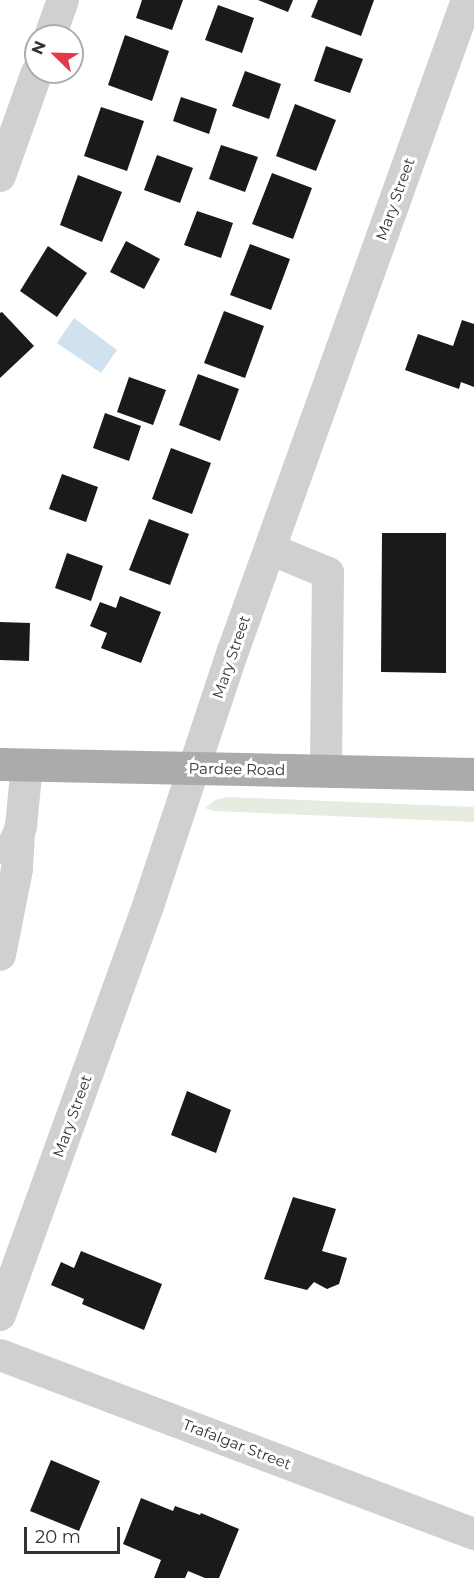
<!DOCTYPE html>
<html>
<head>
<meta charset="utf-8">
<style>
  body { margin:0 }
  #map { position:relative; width:474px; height:1578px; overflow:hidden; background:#fff; font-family:Montserrat,sans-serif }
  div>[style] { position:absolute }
  .green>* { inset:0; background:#e6ecdf }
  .water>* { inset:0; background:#cfe2ee }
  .building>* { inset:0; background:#1a1a1a }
  .minor>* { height:32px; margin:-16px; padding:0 16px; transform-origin:16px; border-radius:16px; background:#d0d0d0 }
  .major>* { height:33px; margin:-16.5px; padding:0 16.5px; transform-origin:16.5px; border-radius:16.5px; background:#ababab }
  span { translate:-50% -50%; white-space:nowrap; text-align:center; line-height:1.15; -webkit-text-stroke:6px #fff; paint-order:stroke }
  .street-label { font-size:15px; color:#333 }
  .north { position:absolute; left:24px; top:24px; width:60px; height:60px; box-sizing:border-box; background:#fff; border:2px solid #adadad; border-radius:50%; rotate:293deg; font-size:16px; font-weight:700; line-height:24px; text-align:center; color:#333 }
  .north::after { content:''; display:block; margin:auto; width:21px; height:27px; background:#e63946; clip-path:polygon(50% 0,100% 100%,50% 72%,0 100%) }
  .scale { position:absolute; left:24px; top:1527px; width:96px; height:27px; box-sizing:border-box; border:3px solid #333; border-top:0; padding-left:8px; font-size:18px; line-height:21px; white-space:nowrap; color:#333; -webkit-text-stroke:4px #fff; paint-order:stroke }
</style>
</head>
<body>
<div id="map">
  <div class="green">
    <div style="clip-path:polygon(227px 797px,474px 807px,474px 822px,214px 811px,205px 808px,215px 800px)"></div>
  </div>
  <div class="water">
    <div style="clip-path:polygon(74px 318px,117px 350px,101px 373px,57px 343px)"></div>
  </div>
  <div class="building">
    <div style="clip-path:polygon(142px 0,183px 0,172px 30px,136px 18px)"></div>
    <div style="clip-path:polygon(258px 0,293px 0,288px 12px)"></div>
    <div style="clip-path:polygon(318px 0,374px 0,361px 36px,311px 17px)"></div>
    <div style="clip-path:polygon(218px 5px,254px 18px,242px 53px,205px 40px)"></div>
    <div style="clip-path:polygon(125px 35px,169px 51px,152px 101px,108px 85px)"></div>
    <div style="clip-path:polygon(326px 46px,363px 59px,350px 93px,314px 81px)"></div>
    <div style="clip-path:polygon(245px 71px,281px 84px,269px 119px,232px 106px)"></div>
    <div style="clip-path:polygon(181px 97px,217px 109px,209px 134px,173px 121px)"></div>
    <div style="clip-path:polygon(295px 104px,336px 120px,316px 171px,276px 156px)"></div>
    <div style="clip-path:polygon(101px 107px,144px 121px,127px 171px,84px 156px)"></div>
    <div style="clip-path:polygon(221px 145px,258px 157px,245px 192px,209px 179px)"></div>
    <div style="clip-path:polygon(157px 155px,193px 168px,180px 203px,144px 190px)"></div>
    <div style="clip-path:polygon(272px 173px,312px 188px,293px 239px,252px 224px)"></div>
    <div style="clip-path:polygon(78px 175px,122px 192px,102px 242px,60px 225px)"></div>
    <div style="clip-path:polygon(197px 211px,233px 223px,221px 258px,184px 245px)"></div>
    <div style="clip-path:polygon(126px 241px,160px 259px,144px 289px,110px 272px)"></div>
    <div style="clip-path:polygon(250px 244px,290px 259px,271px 310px,230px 295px)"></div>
    <div style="clip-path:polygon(48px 246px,87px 273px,57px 317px,20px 291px)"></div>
    <div style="clip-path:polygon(224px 311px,264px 326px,245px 378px,204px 363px)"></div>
    <div style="clip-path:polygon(2px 312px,34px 346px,0 378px,0 313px)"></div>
    <div style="clip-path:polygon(462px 320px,474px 324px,474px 387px,461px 382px,459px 389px,405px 370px,418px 334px,453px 346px)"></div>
    <div style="clip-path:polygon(198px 374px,239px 389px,220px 441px,179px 425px)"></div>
    <div style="clip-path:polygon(129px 377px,166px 390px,153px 425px,117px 412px)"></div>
    <div style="clip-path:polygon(105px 413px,141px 426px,129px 461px,93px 448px)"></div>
    <div style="clip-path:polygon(171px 448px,211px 463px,192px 514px,152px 499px)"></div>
    <div style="clip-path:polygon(62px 474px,98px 487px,86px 522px,49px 509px)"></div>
    <div style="clip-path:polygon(149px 519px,189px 534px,170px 585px,129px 570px)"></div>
    <div style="clip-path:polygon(382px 533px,446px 533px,446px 673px,381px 672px)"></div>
    <div style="clip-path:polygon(67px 553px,103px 566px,91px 601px,55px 588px)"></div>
    <div style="clip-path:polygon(120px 596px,161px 612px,141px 663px,101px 648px,107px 633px,90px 626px,100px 602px,116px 608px)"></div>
    <div style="clip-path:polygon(0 622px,30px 623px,29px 661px,0 660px)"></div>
    <div style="clip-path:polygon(187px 1091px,231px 1110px,216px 1153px,171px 1135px)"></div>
    <div style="clip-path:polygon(293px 1197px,336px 1209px,322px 1251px,347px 1258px,339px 1284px,327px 1289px,314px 1282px,307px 1290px,264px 1279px)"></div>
    <div style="clip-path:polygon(81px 1251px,162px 1284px,144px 1330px,82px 1304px,84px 1299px,51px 1285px,61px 1262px,74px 1268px)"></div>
    <div style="clip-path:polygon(51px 1460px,100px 1481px,79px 1531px,30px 1511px)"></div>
    <div style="clip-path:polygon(141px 1498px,173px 1511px,175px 1506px,200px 1515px,201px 1513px,239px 1529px,219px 1578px,205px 1578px,188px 1571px,185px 1578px,154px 1578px,161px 1560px,123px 1544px)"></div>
  </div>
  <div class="minor">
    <div style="left:50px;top:36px;width:38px;rotate:-70deg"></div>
    <div style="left:0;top:176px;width:110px;rotate:-70.4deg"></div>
    <div style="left:270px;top:549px;width:63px;rotate:22.5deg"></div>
    <div style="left:328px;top:573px;width:198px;rotate:90.6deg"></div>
    <div style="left:9px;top:850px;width:12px;rotate:-55deg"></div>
    <div style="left:16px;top:840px;width:15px;rotate:-70deg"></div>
    <div style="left:21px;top:826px;width:61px;rotate:-84.4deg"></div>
    <div style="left:0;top:955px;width:88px;rotate:-78.8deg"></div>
    <div style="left:17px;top:869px;width:36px;rotate:-87deg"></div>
    <div style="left:0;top:1315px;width:438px;rotate:-70.1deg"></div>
    <div style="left:149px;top:903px;width:266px;rotate:-71.6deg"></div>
    <div style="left:233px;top:651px;width:692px;rotate:-70.23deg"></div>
    <div style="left:0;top:1355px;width:507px;rotate:20.69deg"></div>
  </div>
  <div class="major">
    <div style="left:0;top:764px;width:474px;rotate:1.2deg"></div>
  </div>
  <div class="street-label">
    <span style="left:395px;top:199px;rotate:-70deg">Mary Street</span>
    <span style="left:231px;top:657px;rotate:-71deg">Mary Street</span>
    <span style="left:237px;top:769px;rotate:1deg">Pardee Road</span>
    <span style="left:72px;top:1116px;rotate:-70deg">Mary Street</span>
    <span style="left:237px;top:1444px;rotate:21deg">Trafalgar Street</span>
  </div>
  <div class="north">N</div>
  <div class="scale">20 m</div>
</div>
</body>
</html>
